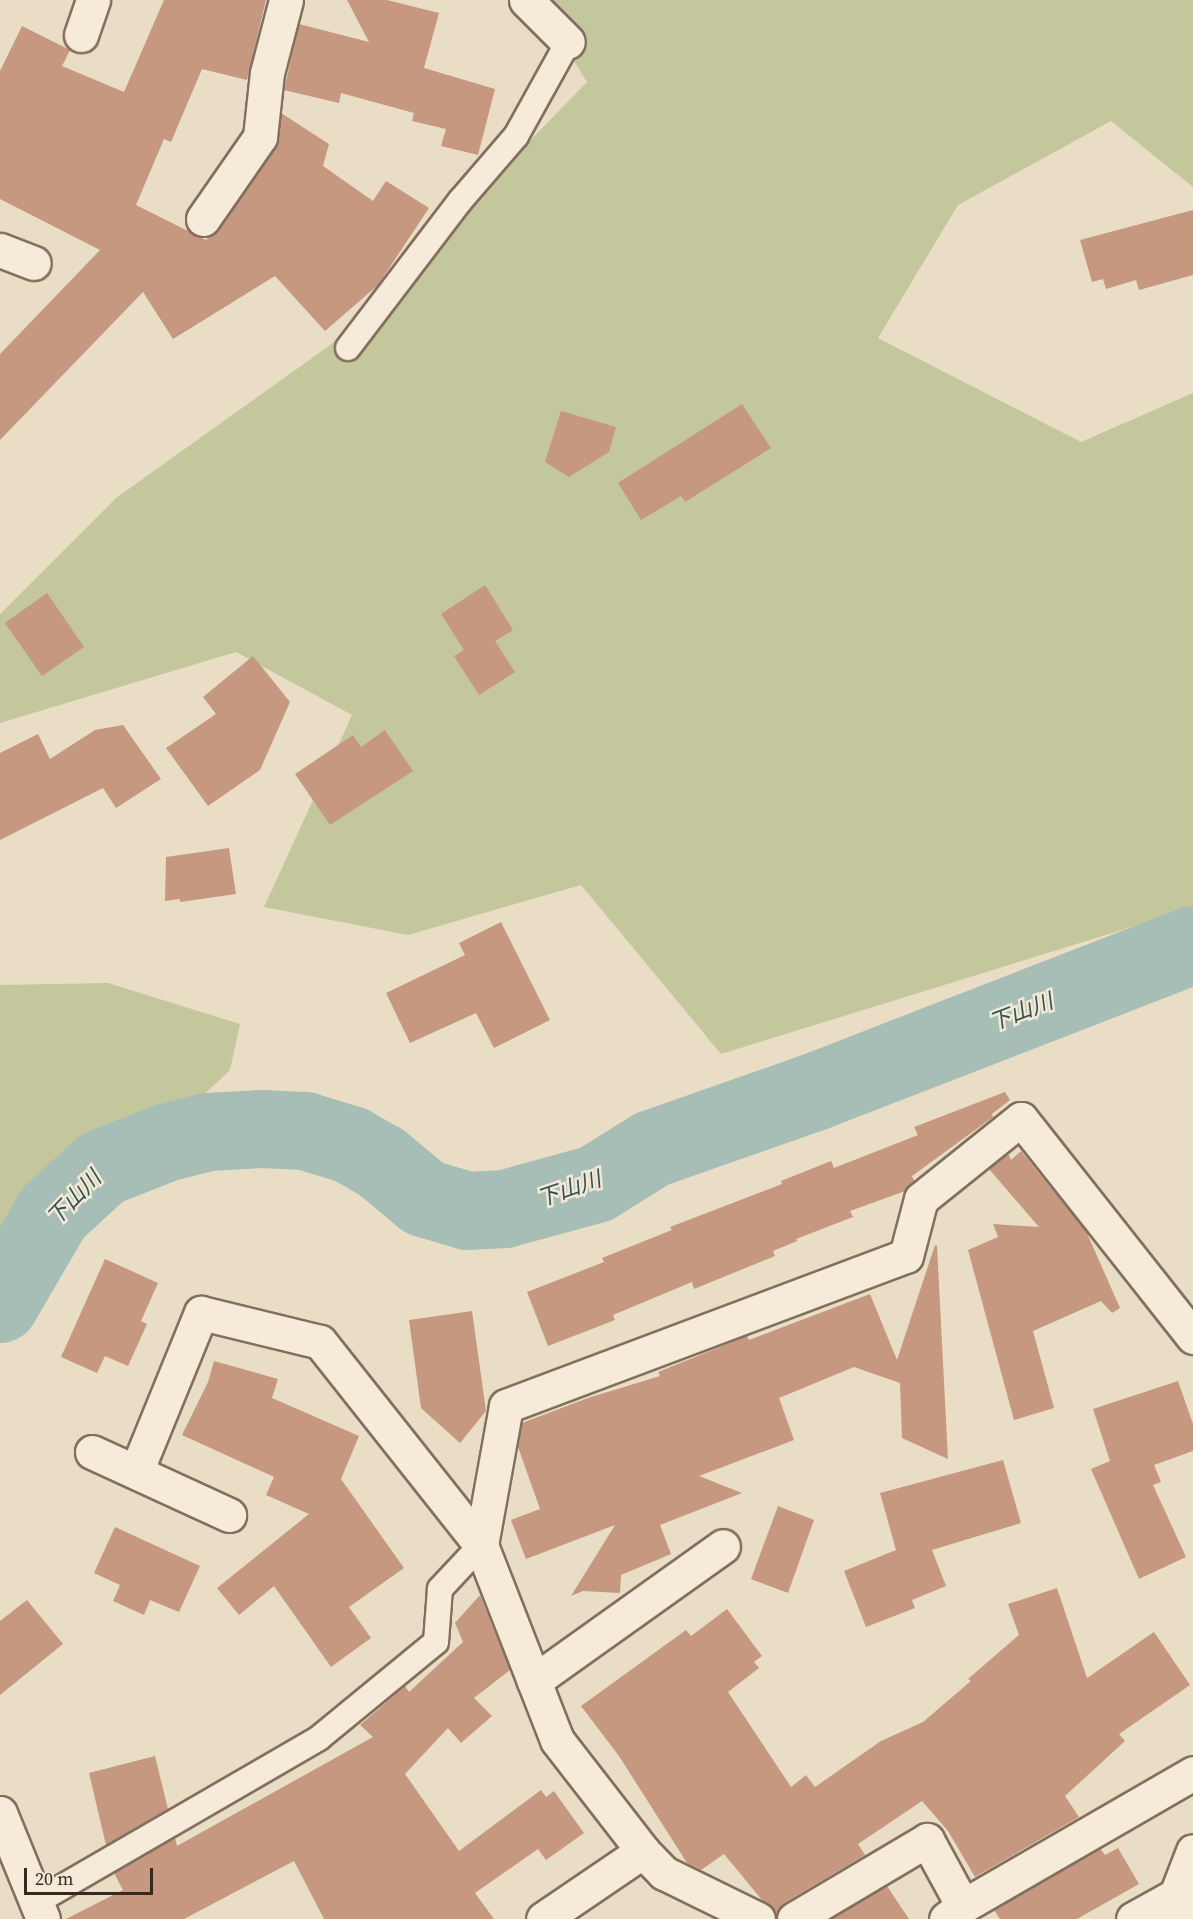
<!DOCTYPE html>
<html>
<head>
<meta charset="utf-8">
<style>
  body { margin:0 }
  #map { position:relative; width:1193px; height:1919px; overflow:hidden; background:#eaddc6; font-family:"Source Serif 4","Noto Sans JP",serif }
  div>[style] { position:absolute }
  .green>* { inset:0; background:#c4c79b }
  .river>* { height:78px; margin:-39px; padding:0 39px; transform-origin:39px; border-radius:39px; background:#a7beb6 }
  .building>* { inset:0; background:#c5987f }
  .roads { filter:drop-shadow(2px 0 #836f5d) drop-shadow(-2px 0 #836f5d) drop-shadow(0 2px #836f5d) drop-shadow(0 -2px #836f5d) }
  .lane>* { height:24px; margin:-12px; padding:0 12px; transform-origin:12px; border-radius:12px; background:#f5ebd8 }
  .street>* { height:33px; margin:-16.5px; padding:0 16.5px; transform-origin:16.5px; border-radius:16.5px; background:#f5ebd8 }
  span { translate:-50% -50%; white-space:nowrap; text-align:center; line-height:1.15; -webkit-text-stroke:5px #f2e8d5; paint-order:stroke }
  .water-label { font-size:22px; color:#30534f; font-style:italic }
  .scale { position:absolute; left:24px; top:1868px; width:129px; height:27px; box-sizing:border-box; border:3px solid #352920; border-top:0; padding-left:8px; font-size:18px; line-height:21px; white-space:nowrap; color:#352920; -webkit-text-stroke:4px #f2e8d5; paint-order:stroke }
</style>
</head>
<body>
<div id="map">
  <div class="green">
    <div style="clip-path:polygon(536px 0,1193px 0,1193px 187px,1111px 121px,958px 205px,878px 338px,1081px 442px,1193px 393px,1193px 908px,721px 1054px,581px 885px,408px 935px,264px 907px,352px 715px,236px 652px,0 723px,0 614px,116px 498px,333px 343px,587px 82px)"></div>
    <div style="clip-path:polygon(108px 983px,240px 1024px,230px 1070px,56px 1234px,12px 1262px,0 1266px,0 985px)"></div>
  </div>
  <div class="river">
    <div style="left:0;top:1304px;width:105px;rotate:-59.8deg"></div>
    <div style="left:53px;top:1213px;width:67px;rotate:-42.6deg"></div>
    <div style="left:102px;top:1168px;width:68px;rotate:-21.6deg"></div>
    <div style="left:165px;top:1143px;width:44px;rotate:-14.3deg"></div>
    <div style="left:208px;top:1132px;width:53px;rotate:-3.2deg"></div>
    <div style="left:261px;top:1129px;width:44px;rotate:2.6deg"></div>
    <div style="left:305px;top:1131px;width:48px;rotate:16.9deg"></div>
    <div style="left:351px;top:1145px;width:34px;rotate:30deg"></div>
    <div style="left:381px;top:1162px;width:56px;rotate:39.9deg"></div>
    <div style="left:424px;top:1198px;width:46px;rotate:16.5deg"></div>
    <div style="left:468px;top:1211px;width:37px;rotate:-3deg"></div>
    <div style="left:505px;top:1209px;width:94px;rotate:-15.4deg"></div>
    <div style="left:596px;top:1184px;width:66px;rotate:-32deg"></div>
    <div style="left:652px;top:1149px;width:170px;rotate:-19.3deg"></div>
    <div style="left:812px;top:1093px;width:409px;rotate:-21.2deg"></div>
  </div>
  <div class="building">
    <div style="clip-path:polygon(164px 0,266px 0,247px 80px,202px 69px,171px 142px,164px 139px,136px 205px,206px 240px,218px 230px,275px 148px,281px 113px,329px 144px,323px 166px,373px 201px,386px 181px,429px 208px,378px 285px,325px 331px,275px 276px,173px 339px,143px 292px,0 440px,0 354px,100px 250px,0 199px,0 71px,22px 26px,70px 50px,62px 66px,124px 92px)"></div>
    <div style="clip-path:polygon(347px 0,387px 0,439px 13px,424px 68px,495px 89px,478px 155px,441px 146px,446px 129px,412px 121px,414px 113px,341px 93px,339px 103px,284px 90px,299px 24px,369px 42px)"></div>
    <div style="clip-path:polygon(1193px 210px,1193px 275px,1139px 290px,1136px 280px,1106px 289px,1103px 279px,1092px 282px,1080px 240px)"></div>
    <div style="clip-path:polygon(742px 404px,771px 448px,685px 502px,681px 496px,641px 520px,618px 483px)"></div>
    <div style="clip-path:polygon(561px 411px,616px 427px,609px 452px,569px 477px,545px 462px)"></div>
    <div style="clip-path:polygon(485px 585px,513px 630px,495px 641px,515px 672px,479px 695px,454px 656px,464px 650px,441px 614px)"></div>
    <div style="clip-path:polygon(47px 593px,84px 647px,42px 676px,5px 623px)"></div>
    <div style="clip-path:polygon(253px 656px,290px 702px,260px 770px,208px 806px,166px 748px,216px 714px,203px 697px)"></div>
    <div style="clip-path:polygon(123px 725px,161px 779px,116px 808px,103px 788px,0 840px,0 753px,38px 734px,50px 759px,95px 730px)"></div>
    <div style="clip-path:polygon(385px 730px,413px 771px,330px 825px,295px 774px,353px 735px,361px 747px)"></div>
    <div style="clip-path:polygon(229px 848px,236px 894px,180px 902px,180px 899px,165px 901px,166px 857px)"></div>
    <div style="clip-path:polygon(501px 922px,550px 1020px,494px 1048px,476px 1013px,410px 1043px,386px 993px,465px 955px,459px 943px)"></div>
    <div style="clip-path:polygon(1005px 1092px,1010px 1100px,992px 1114px,993px 1117px,912px 1176px,914px 1181px,905px 1191px,850px 1211px,853px 1217px,796px 1239px,797px 1241px,773px 1251px,775px 1256px,694px 1289px,692px 1282px,613px 1315px,615px 1320px,548px 1346px,527px 1292px,604px 1262px,602px 1258px,672px 1230px,670px 1227px,782px 1184px,781px 1181px,831px 1161px,834px 1168px,918px 1135px,914px 1127px)"></div>
    <div style="clip-path:polygon(1021px 1151px,1086px 1231px,1120px 1308px,1112px 1313px,1101px 1301px,1033px 1331px,1054px 1408px,1014px 1420px,968px 1250px,998px 1237px,993px 1224px,1039px 1227px,989px 1169px,1008px 1153px,1011px 1160px)"></div>
    <div style="clip-path:polygon(935px 1245px,937px 1246px,948px 1459px,902px 1438px,900px 1383px,854px 1367px,779px 1398px,794px 1440px,699px 1476px,742px 1493px,660px 1525px,671px 1554px,621px 1575px,620px 1593px,583px 1591px,571px 1596px,615px 1525px,526px 1559px,511px 1520px,540px 1509px,518px 1447px,522px 1423px,588px 1398px,660px 1376px,658px 1372px,747px 1336px,749px 1340px,870px 1294px,897px 1360px)"></div>
    <div style="clip-path:polygon(105px 1259px,158px 1283px,141px 1321px,147px 1324px,128px 1366px,105px 1356px,97px 1373px,61px 1357px)"></div>
    <div style="clip-path:polygon(472px 1311px,486px 1411px,460px 1443px,421px 1408px,409px 1320px)"></div>
    <div style="clip-path:polygon(214px 1361px,278px 1379px,272px 1398px,359px 1436px,341px 1479px,404px 1568px,349px 1607px,371px 1638px,331px 1667px,274px 1586px,239px 1615px,217px 1588px,309px 1514px,266px 1495px,274px 1477px,182px 1435px,208px 1382px)"></div>
    <div style="clip-path:polygon(1178px 1381px,1193px 1424px,1193px 1451px,1154px 1465px,1161px 1482px,1153px 1485px,1186px 1557px,1139px 1579px,1091px 1469px,1110px 1461px,1093px 1409px)"></div>
    <div style="clip-path:polygon(1003px 1460px,1021px 1523px,932px 1550px,946px 1586px,912px 1600px,915px 1608px,866px 1627px,844px 1571px,896px 1550px,880px 1493px)"></div>
    <div style="clip-path:polygon(778px 1506px,814px 1520px,788px 1593px,751px 1579px)"></div>
    <div style="clip-path:polygon(115px 1527px,200px 1566px,179px 1612px,150px 1600px,144px 1615px,113px 1601px,120px 1585px,94px 1573px)"></div>
    <div style="clip-path:polygon(1057px 1588px,1087px 1678px,1154px 1632px,1190px 1685px,1119px 1734px,1125px 1741px,1065px 1796px,1079px 1817px,975px 1877px,948px 1831px,922px 1801px,858px 1844px,865px 1855px,784px 1903px,776px 1916px,773px 1908px,762px 1900px,724px 1854px,701px 1870px,687px 1863px,619px 1756px,581px 1706px,686px 1630px,691px 1636px,727px 1609px,762px 1656px,754px 1662px,759px 1668px,728px 1692px,791px 1787px,806px 1775px,815px 1787px,881px 1741px,923px 1722px,971px 1681px,968px 1679px,1019px 1635px,1008px 1604px)"></div>
    <div style="clip-path:polygon(480px 1595px,510px 1670px,474px 1698px,492px 1716px,461px 1743px,448px 1728px,405px 1774px,459px 1851px,541px 1790px,546px 1797px,554px 1791px,584px 1833px,546px 1860px,538px 1849px,475px 1893px,494px 1919px,324px 1919px,294px 1861px,184px 1919px,66px 1919px,123px 1890px,114px 1873px,175px 1838px,177px 1846px,373px 1737px,360px 1725px,405px 1686px,409px 1692px,463px 1642px,455px 1623px)"></div>
    <div style="clip-path:polygon(27px 1600px,63px 1644px,0 1695px,0 1621px)"></div>
    <div style="clip-path:polygon(155px 1756px,168px 1809px,106px 1845px,89px 1773px)"></div>
    <div style="clip-path:polygon(1100px 1848px,1105px 1855px,1118px 1848px,1139px 1884px,1077px 1919px,1000px 1919px,994px 1910px)"></div>
    <div style="clip-path:polygon(887px 1886px,909px 1919px,831px 1919px)"></div>
  </div>
  <div class="roads">
    <div class="lane">
      <div style="left:348px;top:348px;width:185px;rotate:-52.7deg"></div>
      <div style="left:460px;top:201px;width:86px;rotate:-49.3deg"></div>
      <div style="left:516px;top:136px;width:107px;rotate:-61deg"></div>
      <div style="left:38px;top:1901px;width:325px;rotate:-30.1deg"></div>
      <div style="left:319px;top:1738px;width:151px;rotate:-39.4deg"></div>
      <div style="left:436px;top:1642px;width:53px;rotate:-85.7deg"></div>
      <div style="left:440px;top:1589px;width:60px;rotate:-47deg"></div>
    </div>
    <div class="street">
      <div style="left:526px;top:0;width:59px;rotate:45deg"></div>
      <div style="left:81px;top:35px;width:37px;rotate:-71deg"></div>
      <div style="left:203px;top:219px;width:100px;rotate:-55.2deg"></div>
      <div style="left:260px;top:137px;width:64px;rotate:-83.8deg"></div>
      <div style="left:267px;top:73px;width:75px;rotate:-75.4deg"></div>
      <div style="left:0;top:250px;width:36px;rotate:21deg"></div>
      <div style="left:92px;top:1452px;width:151px;rotate:24.7deg"></div>
      <div style="left:136px;top:1472px;width:172px;rotate:-67.8deg"></div>
      <div style="left:201px;top:1313px;width:122px;rotate:13.7deg"></div>
      <div style="left:320px;top:1342px;width:259px;rotate:51.6deg"></div>
      <div style="left:534px;top:1681px;width:232px;rotate:-35.5deg"></div>
      <div style="left:0;top:1813px;width:114px;rotate:67.9deg"></div>
      <div style="left:543px;top:1919px;width:121px;rotate:-34.2deg"></div>
      <div style="left:758px;top:1919px;width:105px;rotate:-153.9deg"></div>
      <div style="left:664px;top:1873px;width:30px;rotate:-134deg"></div>
      <div style="left:643px;top:1851px;width:140px;rotate:-127.8deg"></div>
      <div style="left:557px;top:1740px;width:209px;rotate:-111.3deg"></div>
      <div style="left:481px;top:1545px;width:141px;rotate:-79.8deg"></div>
      <div style="left:506px;top:1406px;width:427px;rotate:-20.6deg"></div>
      <div style="left:906px;top:1256px;width:59px;rotate:-75.3deg"></div>
      <div style="left:921px;top:1199px;width:128px;rotate:-38.7deg"></div>
      <div style="left:1021px;top:1119px;width:278px;rotate:51.7deg"></div>
      <div style="left:794px;top:1919px;width:155px;rotate:-30.7deg"></div>
      <div style="left:927px;top:1840px;width:75px;rotate:61.4deg"></div>
      <div style="left:946px;top:1919px;width:21px;rotate:-37deg"></div>
      <div style="left:963px;top:1906px;width:266px;rotate:-30deg"></div>
      <div style="left:1133px;top:1919px;width:49px;rotate:-29.2deg"></div>
      <div style="left:1178px;top:1919px;width:24px;rotate:-95deg"></div>
      <div style="left:1176px;top:1895px;width:47px;rotate:-68.9deg"></div>
    </div>
  </div>
  <div class="water-label">
    <span style="left:1021px;top:1012px;rotate:-21deg">下山川</span>
    <span style="left:569px;top:1189px;rotate:-19deg">下山川</span>
    <span style="left:74px;top:1198px;rotate:-46deg">下山川</span>
  </div>
  <div class="scale">20 m</div>
</div>
</body>
</html>
